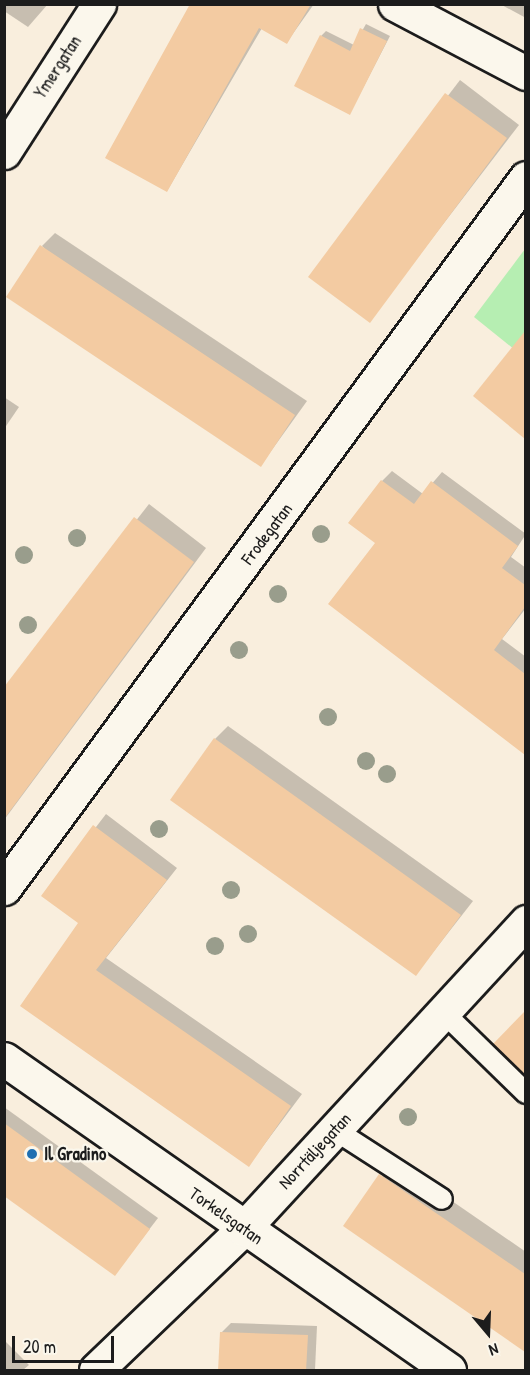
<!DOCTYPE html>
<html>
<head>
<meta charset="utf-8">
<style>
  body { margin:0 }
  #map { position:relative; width:530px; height:1375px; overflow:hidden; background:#f9eedd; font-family:"Patrick Hand",sans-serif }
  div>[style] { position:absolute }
  .green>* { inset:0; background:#b6eeb2 }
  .shadow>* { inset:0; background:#0003 }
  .building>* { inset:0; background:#f3cba2 }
  .roads { filter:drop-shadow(2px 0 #1c1c1c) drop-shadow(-2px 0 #1c1c1c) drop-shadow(0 2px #1c1c1c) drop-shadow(0 -2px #1c1c1c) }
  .service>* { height:20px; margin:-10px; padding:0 10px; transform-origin:10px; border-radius:10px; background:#fbf7ec }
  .minor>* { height:33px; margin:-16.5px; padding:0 16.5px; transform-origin:16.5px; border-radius:16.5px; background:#fbf7ec }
  .trees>* { width:18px; height:18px; margin:-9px; border-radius:50%; background:#999d8c }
  .dots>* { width:16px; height:16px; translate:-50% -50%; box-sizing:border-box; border:3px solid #fbf7ec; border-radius:50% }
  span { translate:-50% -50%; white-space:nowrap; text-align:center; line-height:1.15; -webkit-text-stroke:4.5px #fbf7ec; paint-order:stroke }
  .street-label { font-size:18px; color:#1c1c1c }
  .poi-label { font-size:18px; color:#1c1c1c; font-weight:700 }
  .left { translate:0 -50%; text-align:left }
  .frame { position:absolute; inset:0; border:6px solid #1c1c1c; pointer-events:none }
  .north { position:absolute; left:458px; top:1303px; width:60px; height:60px; -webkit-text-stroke:4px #fbf7ec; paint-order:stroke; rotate:161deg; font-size:16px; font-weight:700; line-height:24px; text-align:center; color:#1c1c1c }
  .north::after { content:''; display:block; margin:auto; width:21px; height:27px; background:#1c1c1c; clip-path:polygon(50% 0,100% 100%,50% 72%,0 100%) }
  .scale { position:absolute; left:12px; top:1336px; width:102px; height:27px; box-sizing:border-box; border:3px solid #1c1c1c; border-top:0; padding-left:8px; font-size:18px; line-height:21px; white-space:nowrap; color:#1c1c1c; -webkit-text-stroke:4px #fbf7ec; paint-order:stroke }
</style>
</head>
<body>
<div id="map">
  <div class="green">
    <div style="clip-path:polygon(525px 249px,525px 358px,474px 317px)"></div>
  </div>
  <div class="shadow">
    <div style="clip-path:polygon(4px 4px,48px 4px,28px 27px,4px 11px)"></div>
    <div style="clip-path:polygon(191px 4px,314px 4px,287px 42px,262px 28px,167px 191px)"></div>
    <div style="clip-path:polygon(500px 4px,526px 4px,526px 18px)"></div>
    <div style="clip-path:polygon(366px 24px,390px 36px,350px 113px,321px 36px,326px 31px,354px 45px)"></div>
    <div style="clip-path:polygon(460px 80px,519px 125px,369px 321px,310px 276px)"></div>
    <div style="clip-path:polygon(55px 233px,307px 401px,261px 465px,42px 246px)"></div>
    <div style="clip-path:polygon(526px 336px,526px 437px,475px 396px)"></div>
    <div style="clip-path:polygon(4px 397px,19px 407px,4px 429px)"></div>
    <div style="clip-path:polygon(392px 471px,423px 494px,442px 472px,526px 534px,511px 557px,526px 568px,526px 608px,502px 639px,526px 657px,526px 753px,330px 604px,377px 543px,382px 481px)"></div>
    <div style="clip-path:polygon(149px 504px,206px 548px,4px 820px,4px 712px,11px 681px)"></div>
    <div style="clip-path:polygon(228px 726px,473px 901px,416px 974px,215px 739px)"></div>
    <div style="clip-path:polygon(106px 814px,177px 868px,106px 958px,302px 1094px,249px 1165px,22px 1006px,80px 923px,43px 896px)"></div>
    <div style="clip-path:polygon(526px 1013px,526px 1073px,495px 1044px)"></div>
    <div style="clip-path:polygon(4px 1107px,158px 1218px,115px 1274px,4px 1194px)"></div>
    <div style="clip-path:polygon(394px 1161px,526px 1252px,526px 1350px,345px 1226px)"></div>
    <div style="clip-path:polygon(231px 1323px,317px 1326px,315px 1370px,220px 1370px,221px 1333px)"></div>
    <div style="clip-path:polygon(4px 1340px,29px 1365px,23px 1370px,4px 1370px)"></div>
  </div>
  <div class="building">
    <div style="clip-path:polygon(190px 4px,311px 4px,287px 44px,259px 28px,167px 192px,105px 158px)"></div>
    <div style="clip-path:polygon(360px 28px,387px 41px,350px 115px,294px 86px,320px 35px,350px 51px)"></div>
    <div style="clip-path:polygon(445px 93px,507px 138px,370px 323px,308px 277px)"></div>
    <div style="clip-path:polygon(40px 245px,295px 415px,261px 467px,6px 297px)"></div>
    <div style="clip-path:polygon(525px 331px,525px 439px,473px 396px)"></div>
    <div style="clip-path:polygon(381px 480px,414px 504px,431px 481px,518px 546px,502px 568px,525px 585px,525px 607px,494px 650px,525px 674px,525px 755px,328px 604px,375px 543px,348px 523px)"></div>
    <div style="clip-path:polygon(134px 517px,194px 562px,4px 819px,4px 687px)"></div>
    <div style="clip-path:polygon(214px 738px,461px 915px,416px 976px,170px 800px)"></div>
    <div style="clip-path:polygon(93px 825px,167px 880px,96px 970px,291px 1106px,249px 1167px,20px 1006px,78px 923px,41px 896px)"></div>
    <div style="clip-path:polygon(525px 1011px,525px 1076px,493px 1044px)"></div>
    <div style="clip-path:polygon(4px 1123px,150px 1229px,115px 1276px,4px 1196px)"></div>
    <div style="clip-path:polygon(379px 1174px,525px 1274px,525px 1352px,343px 1226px)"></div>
    <div style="clip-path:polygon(220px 1332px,308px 1335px,306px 1371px,218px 1371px)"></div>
  </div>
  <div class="roads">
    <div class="service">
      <div style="left:443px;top:1012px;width:116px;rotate:44.3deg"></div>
      <div style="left:335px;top:1130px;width:127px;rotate:32.8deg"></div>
    </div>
    <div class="minor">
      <div style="left:395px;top:4px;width:148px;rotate:27.8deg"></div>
      <div style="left:4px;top:152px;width:176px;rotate:-57.3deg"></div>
      <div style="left:4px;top:888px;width:881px;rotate:-53.68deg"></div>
      <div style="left:4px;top:1059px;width:543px;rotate:34.95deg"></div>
      <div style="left:96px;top:1370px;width:204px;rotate:-43.8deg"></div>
      <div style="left:243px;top:1229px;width:418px;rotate:-47.3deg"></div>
    </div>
  </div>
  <div class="trees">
    <div style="left:321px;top:534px"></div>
    <div style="left:77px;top:538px"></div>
    <div style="left:24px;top:555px"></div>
    <div style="left:278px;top:594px"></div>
    <div style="left:28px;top:625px"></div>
    <div style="left:239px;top:650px"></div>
    <div style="left:328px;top:717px"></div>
    <div style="left:366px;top:761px"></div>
    <div style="left:387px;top:774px"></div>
    <div style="left:159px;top:829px"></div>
    <div style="left:231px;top:890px"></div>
    <div style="left:248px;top:934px"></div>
    <div style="left:215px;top:946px"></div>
    <div style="left:408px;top:1117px"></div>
  </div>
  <div class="dots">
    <div style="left:32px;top:1154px;background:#1f6fb2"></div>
  </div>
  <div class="street-label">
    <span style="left:58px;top:67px;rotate:-57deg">Ymergatan</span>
    <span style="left:267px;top:534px;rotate:-53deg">Frodegatan</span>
    <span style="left:315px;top:1151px;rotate:-47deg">Norrtäljegatan</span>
    <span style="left:226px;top:1216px;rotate:35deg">Torkelsgatan</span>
  </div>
  <div class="poi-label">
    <span class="left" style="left:44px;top:1154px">Il Gradino</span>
  </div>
  <div class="frame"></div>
  <div class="north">N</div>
  <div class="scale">20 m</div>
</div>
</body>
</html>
